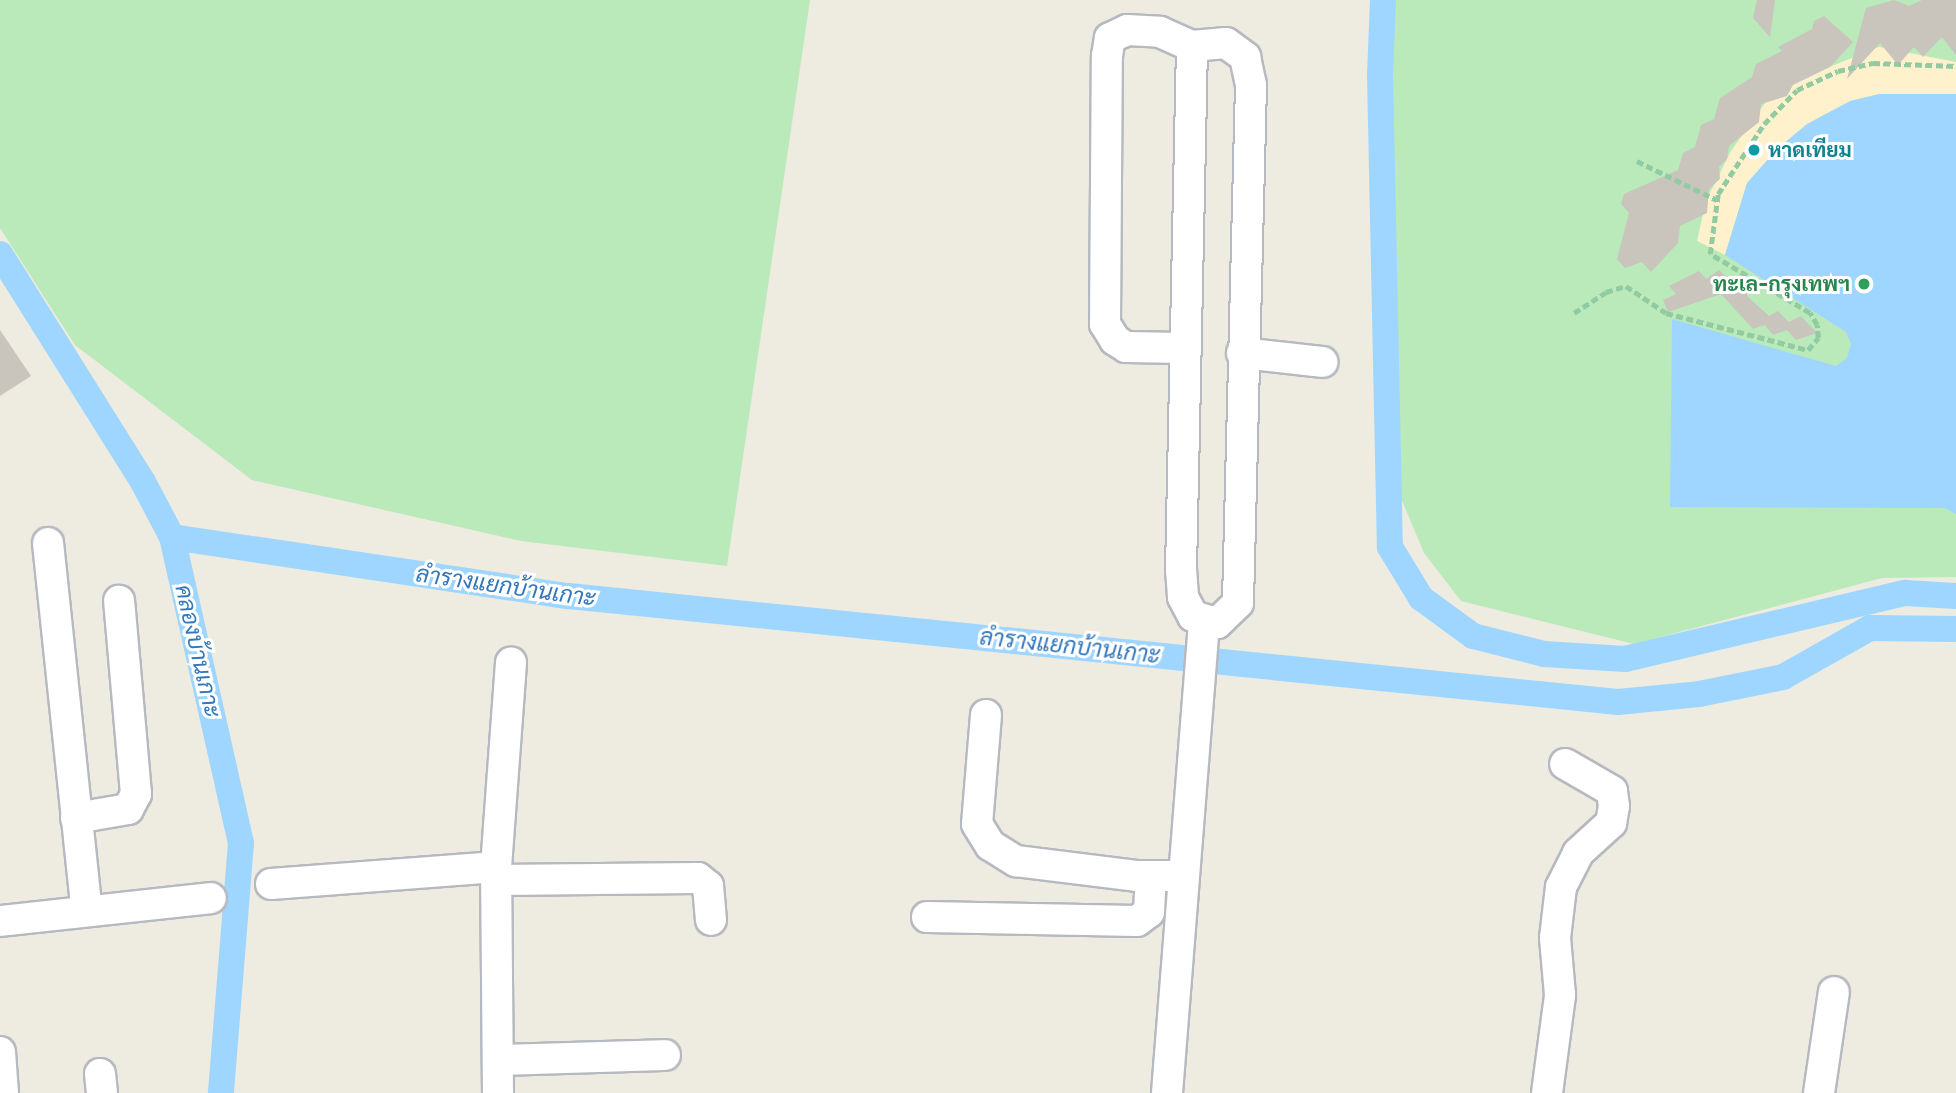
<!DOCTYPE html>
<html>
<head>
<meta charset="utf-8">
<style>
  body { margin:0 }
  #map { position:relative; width:1956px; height:1093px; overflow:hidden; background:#eeebe0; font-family:Rubik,Sarabun,sans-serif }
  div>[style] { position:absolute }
  .green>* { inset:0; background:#bae9ba }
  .sand>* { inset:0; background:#fef1cb }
  .water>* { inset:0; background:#9fd6ff }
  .canal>* { height:26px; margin:-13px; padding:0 13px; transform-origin:13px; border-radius:13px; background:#9fd6ff }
  .building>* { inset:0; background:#c9c5bd }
  .path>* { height:4.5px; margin-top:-2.25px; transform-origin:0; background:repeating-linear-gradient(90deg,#92caa1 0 7px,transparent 0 10.5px) }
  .roads { filter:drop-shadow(2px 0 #b6b9bf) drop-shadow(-2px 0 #b6b9bf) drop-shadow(0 2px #b6b9bf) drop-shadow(0 -2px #b6b9bf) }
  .minor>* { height:30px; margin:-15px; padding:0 15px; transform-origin:15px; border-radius:15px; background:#fff }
  .dots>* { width:19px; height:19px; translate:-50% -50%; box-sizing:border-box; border:4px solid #fff; border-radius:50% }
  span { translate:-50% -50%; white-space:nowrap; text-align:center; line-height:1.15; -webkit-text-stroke:6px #fff; paint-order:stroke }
  .culture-label { font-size:21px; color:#0d838f; font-weight:700 }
  .left { translate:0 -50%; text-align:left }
  .leisure-label { font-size:21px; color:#27864d; font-weight:700 }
  .right { translate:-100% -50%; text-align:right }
  .water-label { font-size:23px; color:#3277bb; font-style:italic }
</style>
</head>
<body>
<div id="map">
  <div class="green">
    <div style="clip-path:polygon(0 0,810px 0,727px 566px,521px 541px,252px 480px,75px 345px,0 228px)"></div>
    <div style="clip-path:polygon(1388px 0,1956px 0,1956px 577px,1882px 578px,1634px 644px,1461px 601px,1424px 553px,1398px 491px)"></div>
  </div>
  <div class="sand">
    <div style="clip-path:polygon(1879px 47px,1956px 62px,1956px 94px,1807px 124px,1747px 183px,1725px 255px,1697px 241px,1706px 201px,1731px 151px,1765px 103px,1797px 80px)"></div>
  </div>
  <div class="water">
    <div style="clip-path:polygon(1879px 94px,1956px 94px,1956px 514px,1945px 508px,1670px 507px,1672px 319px,1836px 366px,1847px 358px,1851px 344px,1846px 332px,1725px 255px,1747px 183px,1777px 149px,1807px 124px,1850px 101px)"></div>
  </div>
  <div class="canal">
    <div style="left:1383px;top:0;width:75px;rotate:92.3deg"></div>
    <div style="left:1380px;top:75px;width:472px;rotate:88.8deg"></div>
    <div style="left:1390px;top:547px;width:60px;rotate:58.7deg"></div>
    <div style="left:1421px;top:598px;width:64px;rotate:36.2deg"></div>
    <div style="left:1473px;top:636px;width:73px;rotate:14.2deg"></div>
    <div style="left:1544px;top:654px;width:81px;rotate:3.5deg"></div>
    <div style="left:1625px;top:659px;width:288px;rotate:-13.3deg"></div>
    <div style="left:1905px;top:593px;width:51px;rotate:3.4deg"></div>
    <div style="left:0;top:254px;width:269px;rotate:57.9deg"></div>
    <div style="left:143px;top:482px;width:62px;rotate:62.2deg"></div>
    <div style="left:172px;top:537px;width:314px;rotate:77.3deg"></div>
    <div style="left:241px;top:843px;width:251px;rotate:94.6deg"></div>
    <div style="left:172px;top:537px;width:401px;rotate:8.5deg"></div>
    <div style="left:569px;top:596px;width:1054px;rotate:5.77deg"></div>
    <div style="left:1618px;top:702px;width:81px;rotate:-5.6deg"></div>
    <div style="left:1699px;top:694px;width:86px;rotate:-11.4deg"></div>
    <div style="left:1783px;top:677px;width:100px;rotate:-29.4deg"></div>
    <div style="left:1870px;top:628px;width:86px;rotate:0.7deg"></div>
  </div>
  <div class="building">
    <div style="clip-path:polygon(1757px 0,1775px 0,1770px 37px,1753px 18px)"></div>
    <div style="clip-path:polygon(1894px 0,1909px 6px,1922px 0,1956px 0,1956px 55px,1942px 37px,1923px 57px,1914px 47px,1898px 65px,1880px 43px,1847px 79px,1866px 8px)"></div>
    <div style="clip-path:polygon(1824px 16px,1853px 42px,1830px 67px,1793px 85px,1787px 96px,1761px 104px,1759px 122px,1729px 146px,1727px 159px,1719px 167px,1720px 179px,1709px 189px,1707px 213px,1680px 226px,1678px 243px,1651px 272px,1642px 262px,1625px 268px,1617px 259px,1629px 213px,1621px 204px,1624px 194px,1678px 170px,1683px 153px,1695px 147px,1701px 125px,1714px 119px,1720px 98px,1752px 77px,1756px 64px,1782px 51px,1778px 47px,1812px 29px,1814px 21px)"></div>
    <div style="clip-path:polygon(1719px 270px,1737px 287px,1750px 281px,1747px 296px,1769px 316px,1778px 311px,1789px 322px,1801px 316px,1817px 333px,1796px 340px,1787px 330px,1773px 335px,1765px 325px,1753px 329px,1721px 294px,1668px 312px,1663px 300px,1676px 294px,1669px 286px,1699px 271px,1706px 279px)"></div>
    <div style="clip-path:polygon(0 330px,31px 376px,0 396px)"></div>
  </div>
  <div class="path">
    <div style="left:1637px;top:161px;width:89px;rotate:26deg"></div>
    <div style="left:1574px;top:313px;width:38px;rotate:-33deg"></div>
    <div style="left:1606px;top:292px;width:21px;rotate:-17deg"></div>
    <div style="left:1626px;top:286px;width:48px;rotate:34deg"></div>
    <div style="left:1666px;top:313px;width:147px;rotate:14.6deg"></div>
    <div style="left:1808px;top:350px;width:16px;rotate:-50deg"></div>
    <div style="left:1818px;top:338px;width:13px;rotate:-94deg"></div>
    <div style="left:1817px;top:325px;width:14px;rotate:-120deg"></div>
    <div style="left:1810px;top:313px;width:116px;rotate:-149.5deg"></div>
    <div style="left:1710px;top:254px;width:61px;rotate:-82.4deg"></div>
    <div style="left:1718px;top:194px;width:84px;rotate:-56.7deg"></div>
    <div style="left:1764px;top:124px;width:47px;rotate:-45.9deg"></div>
    <div style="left:1797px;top:90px;width:45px;rotate:-24.9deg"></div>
    <div style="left:1838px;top:71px;width:36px;rotate:-13deg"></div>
    <div style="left:1873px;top:63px;width:83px;rotate:2.1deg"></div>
  </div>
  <div class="roads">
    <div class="minor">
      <div style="left:1185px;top:348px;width:59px;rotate:-179deg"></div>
      <div style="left:1126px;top:347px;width:13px;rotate:-148deg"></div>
      <div style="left:1115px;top:340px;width:19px;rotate:-122deg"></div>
      <div style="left:1105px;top:324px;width:268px;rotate:-89.6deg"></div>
      <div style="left:1107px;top:56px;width:18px;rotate:-81deg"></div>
      <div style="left:1110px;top:38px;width:19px;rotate:-25deg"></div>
      <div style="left:1127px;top:30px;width:33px;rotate:3deg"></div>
      <div style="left:1160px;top:32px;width:35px;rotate:24deg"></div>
      <div style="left:1192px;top:46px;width:34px;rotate:-5deg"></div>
      <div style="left:1226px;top:43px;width:24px;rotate:36deg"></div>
      <div style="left:1245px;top:57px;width:29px;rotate:78deg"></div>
      <div style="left:1251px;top:85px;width:518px;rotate:91.44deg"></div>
      <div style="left:1238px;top:603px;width:29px;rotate:136deg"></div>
      <div style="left:1217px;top:623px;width:25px;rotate:-164deg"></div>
      <div style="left:1193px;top:616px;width:21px;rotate:-118deg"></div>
      <div style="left:1183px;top:597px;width:26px;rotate:-94deg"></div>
      <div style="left:1181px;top:571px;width:525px;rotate:-88.8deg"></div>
      <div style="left:1242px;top:353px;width:81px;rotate:6.4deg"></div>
      <div style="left:48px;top:543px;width:370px;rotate:84deg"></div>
      <div style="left:986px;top:715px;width:109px;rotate:94.7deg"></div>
      <div style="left:977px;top:824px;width:25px;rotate:58deg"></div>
      <div style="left:990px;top:845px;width:31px;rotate:32deg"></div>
      <div style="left:1016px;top:861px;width:121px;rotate:7.1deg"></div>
      <div style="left:1136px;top:876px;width:47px"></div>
      <div style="left:76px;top:818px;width:53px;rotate:-9.8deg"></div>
      <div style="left:128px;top:809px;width:17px;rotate:-62deg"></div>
      <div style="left:136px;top:794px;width:194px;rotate:-95deg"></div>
      <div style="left:496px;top:880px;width:202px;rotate:-0.6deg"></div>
      <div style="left:698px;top:878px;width:13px;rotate:39deg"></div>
      <div style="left:708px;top:886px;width:34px;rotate:85deg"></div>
      <div style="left:271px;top:884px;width:226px;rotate:-4.3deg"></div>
      <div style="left:927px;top:917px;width:210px;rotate:1.1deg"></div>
      <div style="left:1137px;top:921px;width:15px;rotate:-37deg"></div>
      <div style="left:1149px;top:912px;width:36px;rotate:-87deg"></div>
      <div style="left:0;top:921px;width:212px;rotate:-6.2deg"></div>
      <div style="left:0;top:1052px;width:41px;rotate:85.8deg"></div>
      <div style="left:499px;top:1060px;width:166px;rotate:-1.7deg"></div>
      <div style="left:100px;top:1074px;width:19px;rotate:84deg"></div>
      <div style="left:498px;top:1093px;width:226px;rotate:-90.5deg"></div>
      <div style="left:496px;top:867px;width:205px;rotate:-85.8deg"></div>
      <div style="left:1167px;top:1093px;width:472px;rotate:-85.5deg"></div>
      <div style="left:1547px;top:1093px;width:99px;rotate:-82.4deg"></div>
      <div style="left:1560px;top:995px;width:57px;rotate:-95deg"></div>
      <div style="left:1555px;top:938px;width:51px;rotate:-83.3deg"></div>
      <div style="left:1561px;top:887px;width:38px;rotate:-63deg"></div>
      <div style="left:1578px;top:853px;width:45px;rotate:-42.3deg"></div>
      <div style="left:1611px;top:823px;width:17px;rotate:-80deg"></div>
      <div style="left:1614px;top:806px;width:15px;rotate:-98deg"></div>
      <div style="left:1612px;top:791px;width:54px;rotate:-150.1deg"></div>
      <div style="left:1819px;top:1093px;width:102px;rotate:-81.6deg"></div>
    </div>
  </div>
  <div class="dots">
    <div style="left:1754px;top:150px;background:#0f9aa8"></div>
    <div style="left:1864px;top:284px;background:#2e9e5b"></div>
  </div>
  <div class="culture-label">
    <span class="left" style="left:1768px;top:150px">หาดเทียม</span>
  </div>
  <div class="leisure-label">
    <span class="right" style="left:1850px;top:284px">ทะเล-กรุงเทพฯ</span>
  </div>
  <div class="water-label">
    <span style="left:506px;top:586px;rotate:8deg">ลำรางแยกบ้านเกาะ</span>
    <span style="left:1070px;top:646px;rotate:6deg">ลำรางแยกบ้านเกาะ</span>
    <span style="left:198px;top:651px;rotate:77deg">คลองบ้านเกาะ</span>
  </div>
</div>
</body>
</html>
